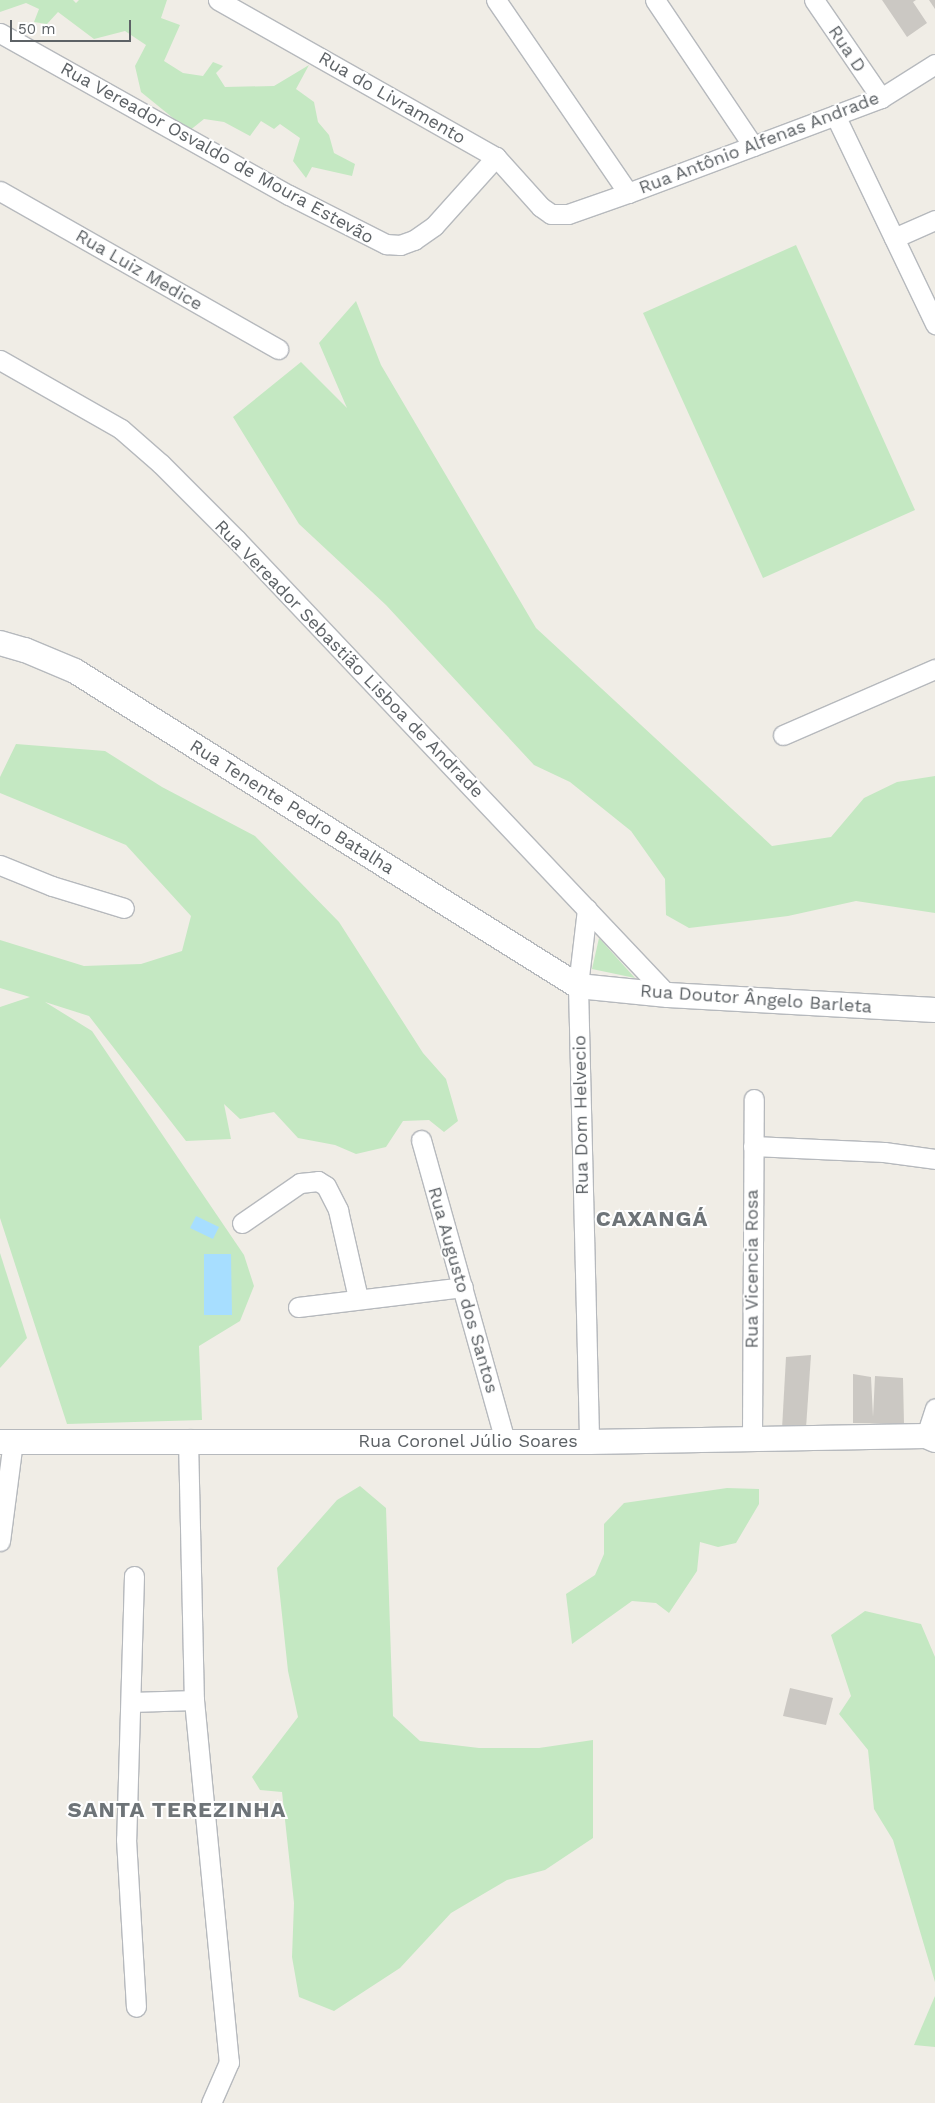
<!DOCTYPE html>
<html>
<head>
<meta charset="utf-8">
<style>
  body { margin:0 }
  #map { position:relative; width:935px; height:2103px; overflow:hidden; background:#f0ede6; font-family:"Work Sans",sans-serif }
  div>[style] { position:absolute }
  .green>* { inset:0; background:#c4e8c2 }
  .water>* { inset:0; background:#a7deff }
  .building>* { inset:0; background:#cbc8c3 }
  .roads { filter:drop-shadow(1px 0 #b6b9bd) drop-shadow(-1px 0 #b6b9bd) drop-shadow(0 1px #b6b9bd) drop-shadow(0 -1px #b6b9bd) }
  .minor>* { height:19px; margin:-9.5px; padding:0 9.5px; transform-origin:9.5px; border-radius:9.5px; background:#fff }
  .tertiary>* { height:24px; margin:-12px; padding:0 12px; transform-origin:12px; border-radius:12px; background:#fff }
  span { translate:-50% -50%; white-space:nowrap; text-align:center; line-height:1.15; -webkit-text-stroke:4px #fff; paint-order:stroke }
  .street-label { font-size:18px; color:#5d6266 }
  .district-label { font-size:22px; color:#6e7478; font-weight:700; letter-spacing:1px }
  .scale { position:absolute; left:10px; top:20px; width:121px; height:22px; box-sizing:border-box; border:2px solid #5d6266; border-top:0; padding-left:6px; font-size:15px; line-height:18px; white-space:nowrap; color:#5d6266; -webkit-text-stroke:4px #fff; paint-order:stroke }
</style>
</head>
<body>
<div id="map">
  <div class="green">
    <div style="clip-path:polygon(0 0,73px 0,76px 3px,79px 0,167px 0,161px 18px,180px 25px,164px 61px,183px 73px,203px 76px,213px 62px,223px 66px,216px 73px,225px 87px,274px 86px,309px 65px,296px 89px,314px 102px,318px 122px,329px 135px,334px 153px,355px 164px,352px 176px,312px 167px,306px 178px,293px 161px,300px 138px,280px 124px,274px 129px,261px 121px,250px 136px,224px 122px,204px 119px,189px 131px,141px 92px,135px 66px,146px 45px,125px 31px,94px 39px,58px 12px,47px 24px,34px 22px,39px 9px,26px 3px,0 12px)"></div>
    <div style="clip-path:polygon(796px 245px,915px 510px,763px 578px,643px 313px)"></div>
    <div style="clip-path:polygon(356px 301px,381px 365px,536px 628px,772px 846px,831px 837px,864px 798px,897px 782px,935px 776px,935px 913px,856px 901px,788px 916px,689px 928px,666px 915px,665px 879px,631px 831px,570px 782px,534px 765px,386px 605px,299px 524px,233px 417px,301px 362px,347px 408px,319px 343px)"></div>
    <div style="clip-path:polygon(16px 744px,105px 751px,162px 787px,255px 836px,339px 922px,423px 1053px,446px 1079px,458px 1121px,444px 1132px,429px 1120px,403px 1121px,386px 1147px,356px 1154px,335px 1145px,298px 1138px,274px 1112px,240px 1119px,224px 1104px,231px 1139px,186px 1141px,89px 1016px,45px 1002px,92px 1031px,244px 1255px,254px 1286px,240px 1321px,199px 1346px,202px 1420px,67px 1424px,0 1218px,0 1007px,30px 997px,0 988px,0 940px,84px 966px,141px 964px,182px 951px,191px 916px,126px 845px,0 793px,0 777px)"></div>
    <div style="clip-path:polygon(599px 938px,635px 978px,592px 969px)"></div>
    <div style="clip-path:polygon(0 1253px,27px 1338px,0 1368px)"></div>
    <div style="clip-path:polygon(360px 1486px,386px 1508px,393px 1716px,420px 1741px,479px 1748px,539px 1748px,593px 1740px,593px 1838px,545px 1870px,507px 1880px,451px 1913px,400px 1968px,334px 2011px,299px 1997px,292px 1957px,294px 1903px,282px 1792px,260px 1790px,252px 1777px,298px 1717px,288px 1671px,277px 1568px,337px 1500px)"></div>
    <div style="clip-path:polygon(727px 1488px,759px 1489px,759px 1504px,736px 1543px,718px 1547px,700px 1542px,697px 1571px,669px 1613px,656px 1603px,632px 1601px,572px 1644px,566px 1594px,595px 1575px,604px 1554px,604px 1524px,624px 1503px)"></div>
    <div style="clip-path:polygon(865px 1611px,921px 1624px,935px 1657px,935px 1982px,893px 1840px,874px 1809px,868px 1750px,839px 1714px,851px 1696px,831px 1635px)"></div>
    <div style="clip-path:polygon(935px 1996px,935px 2047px,914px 2045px)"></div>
  </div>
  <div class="water">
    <div style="clip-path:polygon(196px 1216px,219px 1227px,213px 1239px,190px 1228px)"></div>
    <div style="clip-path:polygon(204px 1254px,231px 1254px,232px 1315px,204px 1315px)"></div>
  </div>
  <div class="building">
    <div style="clip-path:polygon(882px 0,916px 0,913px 2px,927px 23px,907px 37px)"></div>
    <div style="clip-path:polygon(929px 0,935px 0,935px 9px)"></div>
    <div style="clip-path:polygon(811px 1355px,806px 1428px,782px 1429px,786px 1357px)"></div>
    <div style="clip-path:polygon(853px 1374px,871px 1377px,873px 1417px,875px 1376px,903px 1378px,904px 1424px,853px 1423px)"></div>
    <div style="clip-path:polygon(790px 1688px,833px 1698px,826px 1725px,783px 1716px)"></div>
  </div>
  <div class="roads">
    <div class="minor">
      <div style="left:218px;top:0;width:319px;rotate:29.5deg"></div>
      <div style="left:496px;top:157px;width:67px;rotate:48deg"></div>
      <div style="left:541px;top:207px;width:12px;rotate:35deg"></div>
      <div style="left:551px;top:214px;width:17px"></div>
      <div style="left:568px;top:214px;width:64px;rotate:-19.3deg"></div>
      <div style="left:496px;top:0;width:234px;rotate:55.6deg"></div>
      <div style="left:628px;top:193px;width:270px;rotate:-20.6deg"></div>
      <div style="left:881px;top:98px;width:64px;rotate:-32.2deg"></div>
      <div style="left:655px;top:0;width:176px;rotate:56.1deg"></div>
      <div style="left:814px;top:0;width:119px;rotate:55.6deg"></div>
      <div style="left:0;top:33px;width:331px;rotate:29.3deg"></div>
      <div style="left:289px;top:195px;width:109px;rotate:26.8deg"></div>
      <div style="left:386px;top:244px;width:14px;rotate:4deg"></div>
      <div style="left:400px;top:245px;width:15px;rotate:-20deg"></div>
      <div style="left:414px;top:240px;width:24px;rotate:-35deg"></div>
      <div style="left:434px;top:226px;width:93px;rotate:-48.1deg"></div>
      <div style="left:835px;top:115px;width:232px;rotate:64.4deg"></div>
      <div style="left:0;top:191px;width:320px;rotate:29.6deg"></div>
      <div style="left:894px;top:238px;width:45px;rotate:-23.7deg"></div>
      <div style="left:0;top:360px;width:139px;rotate:29.7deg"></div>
      <div style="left:121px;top:429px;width:53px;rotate:41.2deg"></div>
      <div style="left:161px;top:464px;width:106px;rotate:45deg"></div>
      <div style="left:236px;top:539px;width:628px;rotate:46.55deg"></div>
      <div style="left:783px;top:735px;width:166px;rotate:-23.5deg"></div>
      <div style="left:0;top:865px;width:56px;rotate:22deg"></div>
      <div style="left:52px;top:886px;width:75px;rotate:17deg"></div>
      <div style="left:587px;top:909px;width:78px;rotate:96.7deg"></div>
      <div style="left:578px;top:986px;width:456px;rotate:88.6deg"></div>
      <div style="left:421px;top:1140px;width:312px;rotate:74.4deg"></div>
      <div style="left:753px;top:1146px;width:131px;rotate:2.6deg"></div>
      <div style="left:884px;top:1152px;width:51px;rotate:7.8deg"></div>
      <div style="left:242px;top:1223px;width:70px;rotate:-34.6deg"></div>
      <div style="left:300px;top:1183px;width:18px;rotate:-6deg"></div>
      <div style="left:318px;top:1181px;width:9px;rotate:32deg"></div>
      <div style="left:326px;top:1186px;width:27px;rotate:63deg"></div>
      <div style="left:338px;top:1210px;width:90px;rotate:77.2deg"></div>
      <div style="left:298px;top:1307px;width:166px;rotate:-6.9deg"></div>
      <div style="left:926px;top:1436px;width:29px;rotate:-72deg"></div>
      <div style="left:188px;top:1439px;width:261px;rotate:88.7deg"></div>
      <div style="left:194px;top:1700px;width:364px;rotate:84.5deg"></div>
      <div style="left:229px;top:2062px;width:45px;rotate:113.7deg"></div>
      <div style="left:752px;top:1439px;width:340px;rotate:-89.7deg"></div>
      <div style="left:0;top:1541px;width:101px;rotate:-82.6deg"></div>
      <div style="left:134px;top:1576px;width:263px;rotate:91.7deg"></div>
      <div style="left:126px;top:1839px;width:168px;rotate:86.6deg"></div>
      <div style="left:132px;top:1702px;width:62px;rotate:-1.8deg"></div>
    </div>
    <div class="tertiary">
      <div style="left:0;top:643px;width:26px;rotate:16deg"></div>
      <div style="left:25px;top:650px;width:54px;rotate:22.8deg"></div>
      <div style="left:75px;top:671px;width:593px;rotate:32.06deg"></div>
      <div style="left:578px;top:986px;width:90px;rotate:5.7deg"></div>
      <div style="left:668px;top:995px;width:267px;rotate:3.2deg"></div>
      <div style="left:0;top:1442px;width:589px"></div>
      <div style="left:589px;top:1442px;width:337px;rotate:-1deg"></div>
      <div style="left:926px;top:1436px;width:10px;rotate:24deg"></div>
    </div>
  </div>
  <div class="street-label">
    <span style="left:847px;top:49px;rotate:56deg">Rua D</span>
    <span style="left:392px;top:98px;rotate:30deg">Rua do Livramento</span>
    <span style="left:759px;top:143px;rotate:-21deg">Rua Antônio Alfenas Andrade</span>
    <span style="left:217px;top:153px;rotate:29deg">Rua Vereador Osvaldo de Moura Estevão</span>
    <span style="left:139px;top:270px;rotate:30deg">Rua Luiz Medice</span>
    <span style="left:349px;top:659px;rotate:46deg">Rua Vereador Sebastião Lisboa de Andrade</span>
    <span style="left:292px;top:807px;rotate:32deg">Rua Tenente Pedro Batalha</span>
    <span style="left:756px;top:999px;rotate:4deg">Rua Doutor Ângelo Barleta</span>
    <span style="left:581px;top:1115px;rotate:-91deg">Rua Dom Helvecio</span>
    <span style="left:752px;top:1269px;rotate:-90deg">Rua Vicencia Rosa</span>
    <span style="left:463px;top:1290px;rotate:74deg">Rua Augusto dos Santos</span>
    <span style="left:468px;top:1441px">Rua Coronel Júlio Soares</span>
  </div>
  <div class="district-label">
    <span style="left:652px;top:1219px">CAXANGÁ</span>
    <span style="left:177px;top:1810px">SANTA TEREZINHA</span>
  </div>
  <div class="scale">50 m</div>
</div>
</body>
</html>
